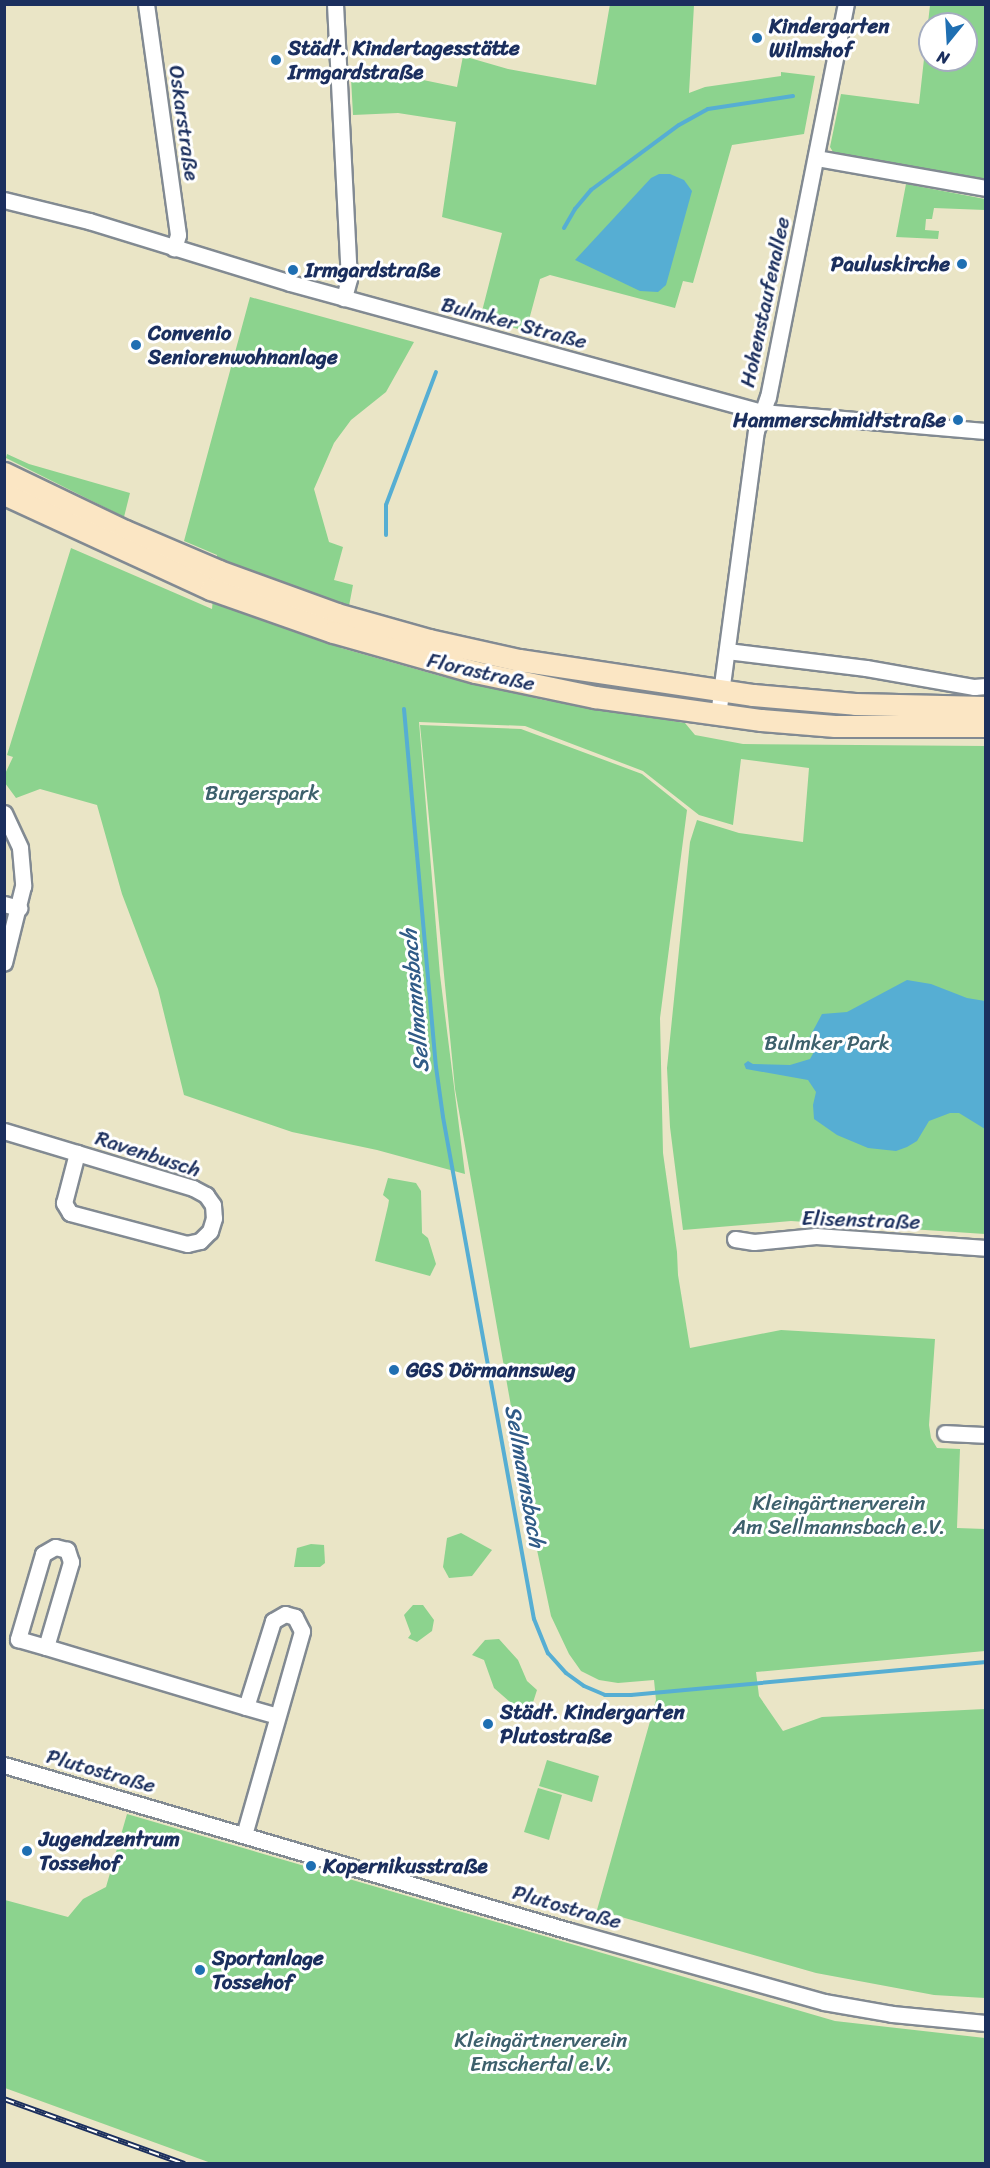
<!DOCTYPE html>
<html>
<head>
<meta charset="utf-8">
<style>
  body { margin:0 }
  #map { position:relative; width:990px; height:2168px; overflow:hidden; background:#eae5c6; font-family:Sriracha,sans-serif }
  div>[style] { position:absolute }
  .green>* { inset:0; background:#8cd38e }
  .water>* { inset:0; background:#56aed3 }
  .stream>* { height:4px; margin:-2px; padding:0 2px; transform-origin:2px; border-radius:2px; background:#56aed3 }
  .roads { filter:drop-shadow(2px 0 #828a92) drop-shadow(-2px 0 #828a92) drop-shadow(0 2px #828a92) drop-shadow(0 -2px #828a92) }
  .minor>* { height:15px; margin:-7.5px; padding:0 7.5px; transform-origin:7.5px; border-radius:7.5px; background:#fff }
  .secondary>* { height:21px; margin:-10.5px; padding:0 10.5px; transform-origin:10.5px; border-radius:10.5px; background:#fbe6c4 }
  .rail>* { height:6px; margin-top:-3px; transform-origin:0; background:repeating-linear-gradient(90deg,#fff 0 11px,#1b2f5e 0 22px); box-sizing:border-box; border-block:2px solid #1b2f5e }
  .dots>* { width:16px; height:16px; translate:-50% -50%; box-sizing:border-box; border:3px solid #fff; border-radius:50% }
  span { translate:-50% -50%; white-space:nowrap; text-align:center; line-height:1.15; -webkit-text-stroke:6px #fff; paint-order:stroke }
  .poi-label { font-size:21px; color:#1b2f5e; font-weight:700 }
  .left { translate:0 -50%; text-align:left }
  .right { translate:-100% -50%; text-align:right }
  .street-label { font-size:21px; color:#1b2f5e }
  .park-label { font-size:21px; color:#3d606c }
  .water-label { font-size:22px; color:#305b87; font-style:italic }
  .frame { position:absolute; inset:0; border:6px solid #1b2f5e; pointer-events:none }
  .north { position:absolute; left:918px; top:12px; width:60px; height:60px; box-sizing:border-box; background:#fff; border:2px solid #a4acbf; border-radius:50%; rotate:198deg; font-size:16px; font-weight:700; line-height:24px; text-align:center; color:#1b2f5e }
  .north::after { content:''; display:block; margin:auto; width:21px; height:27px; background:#1f6fb2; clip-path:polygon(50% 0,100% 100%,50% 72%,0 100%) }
</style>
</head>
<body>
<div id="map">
  <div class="green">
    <div style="clip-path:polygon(610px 4px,694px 5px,689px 93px,705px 87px,781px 76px,781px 72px,815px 76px,804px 134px,732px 145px,693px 283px,683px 281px,675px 308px,550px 275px,540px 279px,526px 331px,480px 319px,502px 233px,442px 217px,456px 122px,398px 113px,353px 115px,351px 78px,399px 75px,457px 87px,463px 56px,508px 69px,596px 85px)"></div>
    <div style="clip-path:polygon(evenodd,930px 5px,985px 5px,985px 179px,833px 152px,830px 147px,841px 94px,919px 104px,930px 5px,930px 24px,966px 24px,966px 60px,930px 60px,930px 24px)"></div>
    <div style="clip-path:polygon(906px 184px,985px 199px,985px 210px,934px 208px,932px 219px,926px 219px,925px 230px,939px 231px,938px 239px,896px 237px)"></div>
    <div style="clip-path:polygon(250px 297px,414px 342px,386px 392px,351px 420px,334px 443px,314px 489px,329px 542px,343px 547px,334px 580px,353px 585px,341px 648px,444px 677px,544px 700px,685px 723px,695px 735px,743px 744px,985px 746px,985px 1234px,791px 1221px,683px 1230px,670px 1127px,667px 1068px,690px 842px,697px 820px,739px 833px,803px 842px,809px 768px,741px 759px,733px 825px,699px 815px,643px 771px,525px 726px,419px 722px,440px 975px,465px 1174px,377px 1150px,292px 1132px,184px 1095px,158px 989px,122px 894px,97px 805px,40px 789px,16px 798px,5px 783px,4px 776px,13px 757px,7px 755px,71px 548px,212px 609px,217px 555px,184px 541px)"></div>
    <div style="clip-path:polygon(7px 454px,29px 464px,130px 493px,124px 517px,6px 458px)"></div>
    <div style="clip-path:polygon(420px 725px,521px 729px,642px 774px,687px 810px,660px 1018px,663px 1153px,677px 1252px,678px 1275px,690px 1348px,781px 1330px,935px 1339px,929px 1425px,931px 1438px,937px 1448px,960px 1449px,957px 1528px,985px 1529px,985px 1651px,756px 1672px,759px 1696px,783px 1731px,822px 1717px,985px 1709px,985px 1998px,934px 1995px,816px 1973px,597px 1910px,656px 1700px,654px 1680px,618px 1683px,599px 1680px,581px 1671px,569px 1654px,551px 1616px,533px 1531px,455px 1089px)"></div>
    <div style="clip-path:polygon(388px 1178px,416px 1183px,421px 1191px,422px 1233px,428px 1238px,436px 1264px,430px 1276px,375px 1261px,388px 1206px,389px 1200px,383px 1195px)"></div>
    <div style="clip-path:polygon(461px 1533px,492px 1550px,472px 1576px,449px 1578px,443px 1567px,447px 1538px)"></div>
    <div style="clip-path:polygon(311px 1544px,324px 1545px,325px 1563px,320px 1567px,294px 1567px,297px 1548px)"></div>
    <div style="clip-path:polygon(413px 1605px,423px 1605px,434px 1620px,432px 1631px,417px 1642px,408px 1638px,411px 1634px,404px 1615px)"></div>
    <div style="clip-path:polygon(499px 1639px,518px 1660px,527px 1681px,537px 1690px,528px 1718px,510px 1709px,510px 1702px,494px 1688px,484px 1660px,472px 1655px,485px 1640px)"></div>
    <div style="clip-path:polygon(547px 1760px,599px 1776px,592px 1802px,539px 1786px)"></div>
    <div style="clip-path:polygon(538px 1788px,562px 1795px,549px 1840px,524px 1832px)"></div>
    <div style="clip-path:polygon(127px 1814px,835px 2021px,985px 2038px,985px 2163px,211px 2163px,5px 2088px,5px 1900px,68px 1917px,83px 1899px,106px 1887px)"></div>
  </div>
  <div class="water">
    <div style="clip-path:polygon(659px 174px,670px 174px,684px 180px,692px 191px,666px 285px,658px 292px,640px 291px,575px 260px,651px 178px)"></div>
    <div style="clip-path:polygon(907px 980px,931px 984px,967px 998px,985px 1001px,985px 1129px,959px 1113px,950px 1113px,929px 1121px,917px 1141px,907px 1147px,896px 1151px,868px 1148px,837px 1135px,814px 1119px,813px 1105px,816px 1092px,808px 1080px,746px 1069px,744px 1064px,748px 1061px,753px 1064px,790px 1065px,810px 1059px,815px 1050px,807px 1042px,822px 1014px,847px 1012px)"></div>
  </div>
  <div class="stream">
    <div style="left:564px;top:228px;width:22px;rotate:-60deg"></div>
    <div style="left:575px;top:209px;width:25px;rotate:-50deg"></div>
    <div style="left:591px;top:190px;width:109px;rotate:-36.5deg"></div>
    <div style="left:679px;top:125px;width:33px;rotate:-29deg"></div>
    <div style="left:708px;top:109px;width:86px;rotate:-8.7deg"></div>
    <div style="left:386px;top:535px;width:30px;rotate:-90deg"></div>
    <div style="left:386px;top:505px;width:142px;rotate:-69.4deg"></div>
    <div style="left:404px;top:709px;width:359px;rotate:84.9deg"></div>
    <div style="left:436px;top:1067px;width:50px;rotate:82deg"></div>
    <div style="left:443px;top:1117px;width:510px;rotate:79.73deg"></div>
    <div style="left:534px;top:1619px;width:37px;rotate:68deg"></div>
    <div style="left:548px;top:1653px;width:27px;rotate:48deg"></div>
    <div style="left:566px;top:1673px;width:22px;rotate:36deg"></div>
    <div style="left:584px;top:1686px;width:23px;rotate:23deg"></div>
    <div style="left:605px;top:1695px;width:26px"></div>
    <div style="left:631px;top:1695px;width:357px;rotate:-5.3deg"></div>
  </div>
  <div class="roads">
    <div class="minor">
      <div style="left:146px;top:4px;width:233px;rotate:82.1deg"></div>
      <div style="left:178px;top:235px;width:14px;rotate:107deg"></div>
      <div style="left:335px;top:4px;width:275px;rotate:87.1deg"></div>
      <div style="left:349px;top:279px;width:20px;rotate:105deg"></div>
      <div style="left:816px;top:158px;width:173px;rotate:10deg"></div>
      <div style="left:4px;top:200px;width:88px;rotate:13.9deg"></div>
      <div style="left:89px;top:221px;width:210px;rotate:17.1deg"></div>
      <div style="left:290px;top:283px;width:490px;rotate:15.3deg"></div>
      <div style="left:763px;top:412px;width:224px;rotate:4.9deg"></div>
      <div style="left:727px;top:651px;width:140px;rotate:7deg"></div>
      <div style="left:866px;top:668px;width:110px;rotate:10deg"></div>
      <div style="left:974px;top:687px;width:12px;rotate:-5deg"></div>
      <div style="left:718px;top:715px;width:287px;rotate:-82.4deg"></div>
      <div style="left:756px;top:431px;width:36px;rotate:-71deg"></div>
      <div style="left:768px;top:397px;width:401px;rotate:-78.8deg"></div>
      <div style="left:4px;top:813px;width:38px;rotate:65deg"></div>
      <div style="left:20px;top:848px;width:38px;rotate:85deg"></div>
      <div style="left:23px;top:886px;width:79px;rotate:103.9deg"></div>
      <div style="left:4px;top:904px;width:16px;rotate:15deg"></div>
      <div style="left:4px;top:1131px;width:197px;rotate:16.8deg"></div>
      <div style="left:193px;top:1188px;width:15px;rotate:28deg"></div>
      <div style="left:206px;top:1195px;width:12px;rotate:55deg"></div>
      <div style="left:213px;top:1205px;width:13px;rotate:86deg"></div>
      <div style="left:214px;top:1218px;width:14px;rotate:107deg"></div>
      <div style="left:210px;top:1231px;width:14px;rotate:135deg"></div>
      <div style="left:200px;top:1241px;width:13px;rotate:167deg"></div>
      <div style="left:187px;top:1244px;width:121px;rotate:-165.2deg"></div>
      <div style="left:70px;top:1213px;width:12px;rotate:-121deg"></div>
      <div style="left:64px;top:1203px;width:52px;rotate:-75.4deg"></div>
      <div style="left:735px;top:1239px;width:19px;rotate:9deg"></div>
      <div style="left:754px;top:1242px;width:62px;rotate:-5.5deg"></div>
      <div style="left:816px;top:1236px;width:170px;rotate:4deg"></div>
      <div style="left:945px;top:1433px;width:41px;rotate:2.8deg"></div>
      <div style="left:46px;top:1647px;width:89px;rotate:-73.6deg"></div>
      <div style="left:71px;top:1562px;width:13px;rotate:-108deg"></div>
      <div style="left:67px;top:1550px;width:12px;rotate:-166deg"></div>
      <div style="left:55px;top:1547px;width:14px;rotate:150deg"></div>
      <div style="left:43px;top:1554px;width:89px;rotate:106.4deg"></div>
      <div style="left:18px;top:1639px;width:29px;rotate:16deg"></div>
      <div style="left:46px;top:1647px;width:209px;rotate:16.7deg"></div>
      <div style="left:246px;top:1707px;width:32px;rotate:16deg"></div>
      <div style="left:4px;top:1765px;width:590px;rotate:16.35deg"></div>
      <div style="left:570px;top:1931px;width:264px;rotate:15.6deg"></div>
      <div style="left:824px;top:2002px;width:69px;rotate:10deg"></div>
      <div style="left:892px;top:2014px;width:94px;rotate:5.5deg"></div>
      <div style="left:244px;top:1835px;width:212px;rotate:-74.1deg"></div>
      <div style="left:302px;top:1631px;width:16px;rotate:-117deg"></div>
      <div style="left:295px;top:1617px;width:10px;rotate:-163deg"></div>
      <div style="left:285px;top:1614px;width:14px;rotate:150deg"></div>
      <div style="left:273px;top:1621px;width:90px;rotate:107.4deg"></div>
    </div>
    <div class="secondary">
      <div style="left:4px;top:473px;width:134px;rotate:25.6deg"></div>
      <div style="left:125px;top:531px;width:102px;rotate:23.1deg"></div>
      <div style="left:219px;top:571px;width:126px;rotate:20deg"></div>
      <div style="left:337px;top:614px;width:96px;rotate:15.8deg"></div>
      <div style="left:429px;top:640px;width:92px;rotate:12.5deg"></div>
      <div style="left:519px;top:660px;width:237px;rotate:8.5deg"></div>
      <div style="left:753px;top:695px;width:102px;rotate:5deg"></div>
      <div style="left:855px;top:704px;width:131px;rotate:1.3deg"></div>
      <div style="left:4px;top:494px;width:228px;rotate:24.7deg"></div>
      <div style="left:211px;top:589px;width:129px;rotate:19.4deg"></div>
      <div style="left:333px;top:632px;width:148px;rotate:15.7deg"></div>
      <div style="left:475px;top:672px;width:123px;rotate:11.8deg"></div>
      <div style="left:595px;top:697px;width:168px;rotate:7.9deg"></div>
      <div style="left:761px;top:720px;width:74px;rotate:4.6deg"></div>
      <div style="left:835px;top:726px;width:151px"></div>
    </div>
  </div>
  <div class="rail">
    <div style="left:4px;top:2099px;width:192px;rotate:19.8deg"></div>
  </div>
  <div class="dots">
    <div style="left:757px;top:38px;background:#1f6fb2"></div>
    <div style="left:276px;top:60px;background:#1f6fb2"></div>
    <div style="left:962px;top:264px;background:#1f6fb2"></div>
    <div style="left:293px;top:270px;background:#1f6fb2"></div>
    <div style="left:136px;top:345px;background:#1f6fb2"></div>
    <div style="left:958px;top:420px;background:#1f6fb2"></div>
    <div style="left:394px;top:1370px;background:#1f6fb2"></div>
    <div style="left:488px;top:1724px;background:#1f6fb2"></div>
    <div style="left:27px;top:1851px;background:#1f6fb2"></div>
    <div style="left:311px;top:1866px;background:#1f6fb2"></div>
    <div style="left:200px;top:1970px;background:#1f6fb2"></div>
  </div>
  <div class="poi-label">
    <span class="left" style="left:769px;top:38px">Kindergarten<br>Wilmshof</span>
    <span class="left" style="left:288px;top:60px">Städt. Kindertagesstätte<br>Irmgardstraße</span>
    <span class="right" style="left:950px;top:264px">Pauluskirche</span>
    <span class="left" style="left:305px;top:270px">Irmgardstraße</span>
    <span class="left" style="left:148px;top:345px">Convenio<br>Seniorenwohnanlage</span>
    <span class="right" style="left:946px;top:420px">Hammerschmidtstraße</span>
    <span class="left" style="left:406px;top:1370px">GGS Dörmannsweg</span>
    <span class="left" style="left:500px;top:1724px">Städt. Kindergarten<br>Plutostraße</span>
    <span class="left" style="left:39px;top:1851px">Jugendzentrum<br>Tossehof</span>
    <span class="left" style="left:323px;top:1866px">Kopernikusstraße</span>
    <span class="left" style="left:212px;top:1970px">Sportanlage<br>Tossehof</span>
  </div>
  <div class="street-label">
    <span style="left:184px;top:123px;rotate:82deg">Oskarstraße</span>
    <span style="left:765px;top:302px;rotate:-78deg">Hohenstaufenallee</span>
    <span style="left:514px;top:323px;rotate:15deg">Bulmker Straße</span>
    <span style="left:481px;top:672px;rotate:13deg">Florastraße</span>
    <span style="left:148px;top:1154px;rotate:18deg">Ravenbusch</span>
    <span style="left:861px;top:1220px;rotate:2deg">Elisenstraße</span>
    <span style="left:101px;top:1771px;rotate:16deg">Plutostraße</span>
    <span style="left:567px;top:1907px;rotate:16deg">Plutostraße</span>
  </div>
  <div class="park-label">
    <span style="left:262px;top:793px">Burgerspark</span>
    <span style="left:827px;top:1043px">Bulmker Park</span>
    <span style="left:839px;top:1515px">Kleingärtnerverein<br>Am Sellmannsbach e.V.</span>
    <span style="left:541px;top:2052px">Kleingärtnerverein<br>Emschertal e.V.</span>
  </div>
  <div class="water-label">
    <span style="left:415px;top:1001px;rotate:-95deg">Sellmannsbach</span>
    <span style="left:525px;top:1476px;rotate:80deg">Sellmannsbach</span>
  </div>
  <div class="frame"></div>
  <div class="north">N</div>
</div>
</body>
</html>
